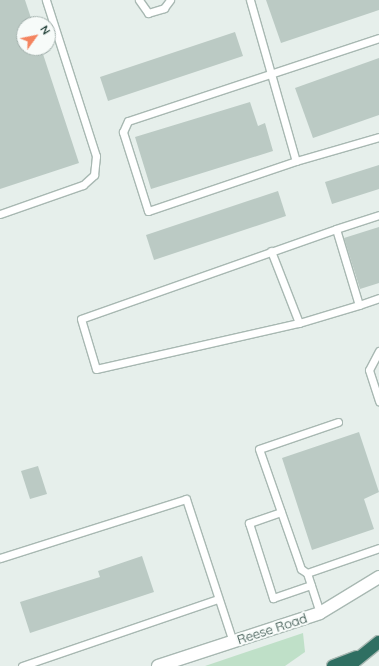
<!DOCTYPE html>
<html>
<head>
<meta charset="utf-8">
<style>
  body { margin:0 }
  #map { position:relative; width:379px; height:666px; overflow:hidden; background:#e6efeb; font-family:Quicksand,sans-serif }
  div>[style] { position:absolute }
  .green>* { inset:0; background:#bfe0c8 }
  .building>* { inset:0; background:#bbcac4 }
  .roads { filter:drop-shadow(1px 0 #a8b8b2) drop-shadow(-1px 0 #a8b8b2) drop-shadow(0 1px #a8b8b2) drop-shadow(0 -1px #a8b8b2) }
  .lane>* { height:7px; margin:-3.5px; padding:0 3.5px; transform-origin:3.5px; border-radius:3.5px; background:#fff }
  .street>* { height:12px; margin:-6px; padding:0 6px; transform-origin:6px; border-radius:6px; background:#fff }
  .highway>* { height:12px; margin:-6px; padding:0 6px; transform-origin:6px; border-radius:6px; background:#2f6f62 }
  span { translate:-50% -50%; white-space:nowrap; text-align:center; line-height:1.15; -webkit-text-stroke:4px #f7fbf9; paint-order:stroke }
  .street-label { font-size:13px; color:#24423a }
  .north { position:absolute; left:16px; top:16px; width:40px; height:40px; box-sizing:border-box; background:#f7fbf9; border:1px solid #a3b1ad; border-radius:50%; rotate:57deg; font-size:11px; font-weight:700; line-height:16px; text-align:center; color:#24423a }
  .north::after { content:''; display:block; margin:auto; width:14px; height:18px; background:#f4845f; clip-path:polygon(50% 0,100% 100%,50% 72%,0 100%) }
</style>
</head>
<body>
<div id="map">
  <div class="green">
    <div style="clip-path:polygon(303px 633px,305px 652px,285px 666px,205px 666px)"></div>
  </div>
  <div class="building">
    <div style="clip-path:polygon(0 0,25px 0,33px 24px,24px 24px,24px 48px,41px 48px,79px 163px,0 189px)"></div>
    <div style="clip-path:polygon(266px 0,379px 0,379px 10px,281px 43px)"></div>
    <div style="clip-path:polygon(235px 32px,243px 56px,108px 101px,100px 77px)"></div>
    <div style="clip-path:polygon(379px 58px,379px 115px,313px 138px,295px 88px)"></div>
    <div style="clip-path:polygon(250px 102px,258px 126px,265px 123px,273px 151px,151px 189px,135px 137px)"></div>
    <div style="clip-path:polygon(379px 165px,379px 189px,332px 204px,325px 182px)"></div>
    <div style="clip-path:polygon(278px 191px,286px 216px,154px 260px,146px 235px)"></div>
    <div style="clip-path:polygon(379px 227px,379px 283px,360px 289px,344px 238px)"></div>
    <div style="clip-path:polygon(359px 432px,379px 492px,364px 499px,374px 529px,312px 550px,282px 458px)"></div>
    <div style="clip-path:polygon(38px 466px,47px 494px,30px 499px,21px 471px)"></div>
    <div style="clip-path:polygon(142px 556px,154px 592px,30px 633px,20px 602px,100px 577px,98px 571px)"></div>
  </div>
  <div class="roads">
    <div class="lane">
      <div style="left:139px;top:0;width:16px;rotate:55deg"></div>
      <div style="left:148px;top:13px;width:17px;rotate:-17deg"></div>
      <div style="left:164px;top:8px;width:10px;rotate:-53deg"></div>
      <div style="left:250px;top:0;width:167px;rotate:74.1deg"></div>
      <div style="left:296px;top:161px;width:86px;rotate:-16.1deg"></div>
      <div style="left:296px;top:161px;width:156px;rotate:161.3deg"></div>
      <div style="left:148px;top:211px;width:83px;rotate:-107.6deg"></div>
      <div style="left:123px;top:132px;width:12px;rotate:-66deg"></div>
      <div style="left:128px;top:121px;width:264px;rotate:-18.3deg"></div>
      <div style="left:0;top:214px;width:88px;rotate:-19.3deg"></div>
      <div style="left:83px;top:185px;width:15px;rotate:-42deg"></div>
      <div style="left:94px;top:175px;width:19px;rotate:-84deg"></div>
      <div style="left:96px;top:156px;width:164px;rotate:-107.8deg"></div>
      <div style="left:379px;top:215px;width:45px;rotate:162deg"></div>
      <div style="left:336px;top:229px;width:79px;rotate:73.2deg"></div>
      <div style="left:359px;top:305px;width:21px;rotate:-19deg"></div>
      <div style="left:336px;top:229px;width:270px;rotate:160.6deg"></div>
      <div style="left:81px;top:319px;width:52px;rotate:73.3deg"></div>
      <div style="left:96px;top:369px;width:208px;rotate:-12.8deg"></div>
      <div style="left:299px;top:323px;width:63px;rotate:-16.7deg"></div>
      <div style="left:271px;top:251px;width:77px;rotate:68.7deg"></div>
      <div style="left:379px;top:351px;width:21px;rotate:118deg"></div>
      <div style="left:369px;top:370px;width:33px;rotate:72deg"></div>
      <div style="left:338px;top:422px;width:83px;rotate:161.1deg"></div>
      <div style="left:259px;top:449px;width:127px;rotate:70.7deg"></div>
      <div style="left:301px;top:569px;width:7px;rotate:34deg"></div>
      <div style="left:307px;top:573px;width:76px;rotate:-19.1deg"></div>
      <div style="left:281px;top:512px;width:34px;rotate:161deg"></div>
      <div style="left:249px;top:523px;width:79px;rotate:72.3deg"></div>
      <div style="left:273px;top:598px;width:40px;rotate:-18.9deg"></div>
      <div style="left:0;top:558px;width:195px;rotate:-17.6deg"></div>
      <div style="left:186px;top:499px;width:151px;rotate:71.8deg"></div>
      <div style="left:307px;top:573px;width:42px;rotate:72deg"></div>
      <div style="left:22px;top:666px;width:207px;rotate:-18.9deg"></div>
    </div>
    <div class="street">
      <div style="left:158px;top:666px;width:170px;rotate:-18.1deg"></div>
      <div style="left:320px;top:613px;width:69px;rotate:-31.4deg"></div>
    </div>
    <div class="highway">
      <div style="left:333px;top:666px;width:25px;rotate:-21deg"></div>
      <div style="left:349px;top:666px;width:38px;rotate:-39deg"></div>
    </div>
  </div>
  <div class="street-label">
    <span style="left:272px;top:629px;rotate:-18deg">Reese Road</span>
  </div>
  <div class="north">N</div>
</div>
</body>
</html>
